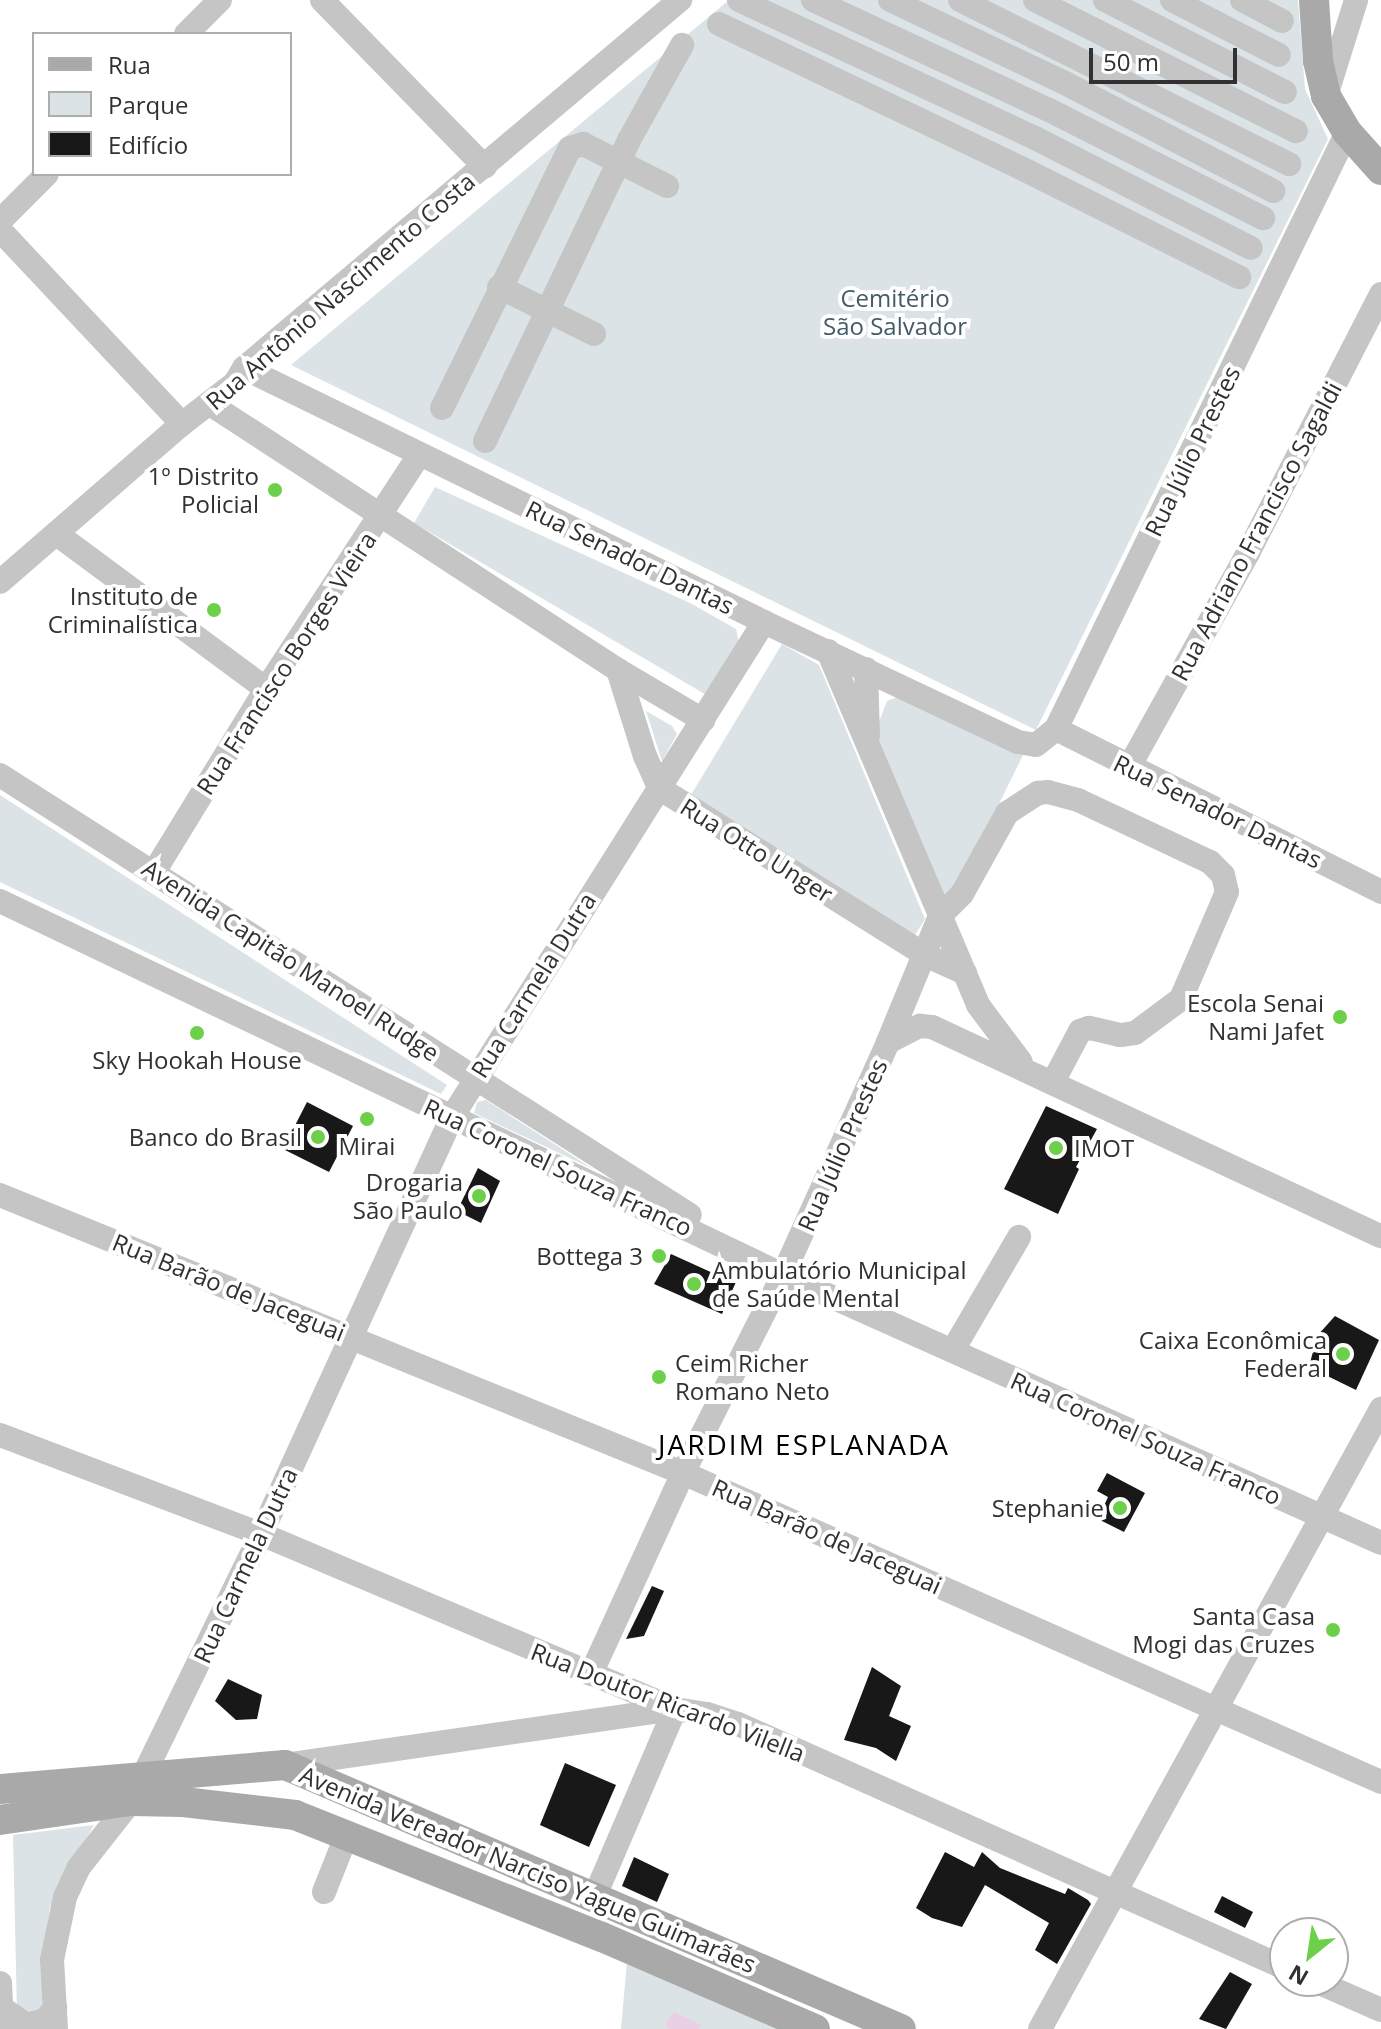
<!DOCTYPE html>
<html>
<head>
<meta charset="utf-8">
<style>
  body { margin:0 }
  #map { position:relative; width:1381px; height:2029px; overflow:hidden; background:#fff; font-family:"Open Sans",sans-serif }
  div>[style] { position:absolute }
  .green>* { inset:0; background:#dbe3e7 }
  .water>* { inset:0; background:#e9d0e4 }
  .building>* { inset:0; background:#181818 }
  .minor>* { height:24px; margin:-12px; padding:0 12px; transform-origin:12px; border-radius:12px; background:#c5c5c5 }
  .major>* { height:30px; margin:-15px; padding:0 15px; transform-origin:15px; border-radius:15px; background:#a9a9a9 }
  .dots>* { width:22px; height:22px; translate:-50% -50%; box-sizing:border-box; border:4px solid #fff; border-radius:50% }
  span { translate:-50% -50%; white-space:nowrap; text-align:center; line-height:1.15; -webkit-text-stroke:8px #fff; paint-order:stroke }
  .street-label { font-size:24px; color:#313131 }
  .park-label { font-size:24px; color:#435b68 }
  .poi-label { font-size:24px; color:#313131 }
  .right { translate:-100% -50%; text-align:right }
  .left { translate:0 -50%; text-align:left }
  .quarter-label { font-size:28px; color:#000; letter-spacing:2px }
  .legend { position:absolute; left:32px; top:32px; width:260px; height:144px; box-sizing:border-box; background:#fff; border:2px solid #adadad; margin:0; padding:10px 14px; list-style:none; font-size:24px; color:#313131 }
  .legend li { display:flex; align-items:center; gap:16px; height:40px }
  .legend b { width:40px; border:2px solid #adadad }
  .north { position:absolute; left:1269px; top:1917px; width:80px; height:80px; box-sizing:border-box; background:#fff; border:2px solid #adadad; border-radius:50%; rotate:210deg; font-size:22px; font-weight:700; line-height:32px; text-align:center; color:#313131 }
  .north::after { content:''; display:block; margin:auto; width:28px; height:36px; background:#6cd04b; clip-path:polygon(50% 0,100% 100%,50% 72%,0 100%) }
  .scale { position:absolute; left:1089px; top:48px; width:148px; height:36px; box-sizing:border-box; border:4px solid #313131; border-top:0; padding-left:10px; font-size:24px; line-height:28px; white-space:nowrap; color:#313131; -webkit-text-stroke:6px #fff; paint-order:stroke }
</style>
</head>
<body>
<div id="map">
  <div class="green">
    <div style="clip-path:polygon(729px 0,1298px 0,1305px 89px,1328px 139px,1036px 730px,291px 365px)"></div>
    <div style="clip-path:polygon(435px 487px,690px 603px,736px 629px,740px 647px,708px 696px,414px 523px)"></div>
    <div style="clip-path:polygon(782px 644px,819px 665px,925px 919px,915px 935px,691px 795px)"></div>
    <div style="clip-path:polygon(902px 695px,1024px 753px,951px 901px,943px 903px,878px 759px,879px 722px,887px 701px)"></div>
    <div style="clip-path:polygon(646px 711px,672px 726px,677px 734px,662px 761px)"></div>
    <div style="clip-path:polygon(0 795px,447px 1085px,441px 1094px,0 882px)"></div>
    <div style="clip-path:polygon(486px 1100px,593px 1169px,474px 1113px,477px 1102px)"></div>
    <div style="clip-path:polygon(94px 1825px,50px 1907px,43px 1955px,45px 2000px,37px 2014px,17px 2013px,13px 1835px)"></div>
    <div style="clip-path:polygon(627px 1961px,780px 2029px,621px 2029px)"></div>
  </div>
  <div class="water">
    <div style="clip-path:polygon(674px 2012px,701px 2025px,698px 2029px,670px 2029px,665px 2025px)"></div>
  </div>
  <div class="building">
    <div style="clip-path:polygon(307px 1102px,353px 1126px,329px 1172px,283px 1149px)"></div>
    <div style="clip-path:polygon(1046px 1106px,1097px 1129px,1076px 1167px,1079px 1169px,1058px 1214px,1004px 1189px)"></div>
    <div style="clip-path:polygon(478px 1168px,500px 1181px,481px 1223px,457px 1211px)"></div>
    <div style="clip-path:polygon(671px 1254px,715px 1274px,720px 1266px,739px 1275px,722px 1314px,654px 1284px)"></div>
    <div style="clip-path:polygon(1335px 1316px,1379px 1340px,1356px 1390px,1309px 1367px,1317px 1336px)"></div>
    <div style="clip-path:polygon(1107px 1473px,1145px 1493px,1124px 1532px,1098px 1519px,1108px 1497px,1097px 1491px)"></div>
    <div style="clip-path:polygon(652px 1586px,664px 1591px,644px 1636px,626px 1639px)"></div>
    <div style="clip-path:polygon(872px 1667px,901px 1686px,889px 1716px,911px 1726px,896px 1761px,876px 1748px,844px 1740px)"></div>
    <div style="clip-path:polygon(228px 1679px,262px 1695px,257px 1719px,236px 1720px,215px 1701px)"></div>
    <div style="clip-path:polygon(565px 1763px,616px 1785px,589px 1847px,540px 1825px)"></div>
    <div style="clip-path:polygon(945px 1852px,974px 1867px,982px 1852px,1000px 1868px,1065px 1894px,1068px 1888px,1088px 1900px,1091px 1904px,1057px 1964px,1035px 1950px,1049px 1923px,985px 1885px,962px 1927px,932px 1918px,916px 1908px)"></div>
    <div style="clip-path:polygon(634px 1857px,669px 1874px,657px 1902px,622px 1886px)"></div>
    <div style="clip-path:polygon(1222px 1896px,1253px 1912px,1245px 1928px,1214px 1912px)"></div>
    <div style="clip-path:polygon(1230px 1972px,1252px 1984px,1226px 2029px,1199px 2019px)"></div>
  </div>
  <div class="minor">
    <div style="left:322px;top:0;width:233px;rotate:45.7deg"></div>
    <div style="left:739px;top:0;width:327px;rotate:25deg"></div>
    <div style="left:1035px;top:138px;width:242px;rotate:27deg"></div>
    <div style="left:813px;top:0;width:260px;rotate:25deg"></div>
    <div style="left:1049px;top:110px;width:240px;rotate:26.8deg"></div>
    <div style="left:890px;top:0;width:191px;rotate:25.4deg"></div>
    <div style="left:1063px;top:82px;width:237px;rotate:27.4deg"></div>
    <div style="left:960px;top:0;width:368px;rotate:26.5deg"></div>
    <div style="left:1035px;top:0;width:292px;rotate:26.7deg"></div>
    <div style="left:1105px;top:0;width:202px;rotate:27.1deg"></div>
    <div style="left:1172px;top:0;width:120px;rotate:27.2deg"></div>
    <div style="left:1242px;top:0;width:45px;rotate:27.7deg"></div>
    <div style="left:719px;top:24px;width:335px;rotate:25.5deg"></div>
    <div style="left:1021px;top:168px;width:244px;rotate:26.6deg"></div>
    <div style="left:186px;top:34px;width:48px;rotate:-45deg"></div>
    <div style="left:1326px;top:96px;width:101px;rotate:-72.6deg"></div>
    <div style="left:0;top:221px;width:66px;rotate:-45deg"></div>
    <div style="left:0;top:230px;width:266px;rotate:46.8deg"></div>
    <div style="left:499px;top:287px;width:106px;rotate:26.3deg"></div>
    <div style="left:244px;top:368px;width:579px;rotate:26.03deg"></div>
    <div style="left:764px;top:622px;width:281px;rotate:25.3deg"></div>
    <div style="left:1018px;top:742px;width:18px;rotate:9deg"></div>
    <div style="left:1036px;top:745px;width:26px;rotate:-39deg"></div>
    <div style="left:1056px;top:729px;width:664px;rotate:-64.01deg"></div>
    <div style="left:210px;top:404px;width:487px;rotate:33.1deg"></div>
    <div style="left:618px;top:670px;width:99px;rotate:30.5deg"></div>
    <div style="left:442px;top:408px;width:290px;rotate:-63.8deg"></div>
    <div style="left:570px;top:148px;width:14px;rotate:-17deg"></div>
    <div style="left:583px;top:144px;width:94px;rotate:26.6deg"></div>
    <div style="left:485px;top:441px;width:334px;rotate:-64.4deg"></div>
    <div style="left:629px;top:140px;width:109px;rotate:-60.8deg"></div>
    <div style="left:58px;top:535px;width:259px;rotate:36.5deg"></div>
    <div style="left:0;top:582px;width:241px;rotate:-41deg"></div>
    <div style="left:182px;top:424px;width:67px;rotate:-37.7deg"></div>
    <div style="left:235px;top:383px;width:17px;rotate:-59deg"></div>
    <div style="left:244px;top:368px;width:571px;rotate:-40.17deg"></div>
    <div style="left:828px;top:651px;width:384px;rotate:67deg"></div>
    <div style="left:978px;top:1005px;width:71px;rotate:53deg"></div>
    <div style="left:866px;top:669px;width:67px;rotate:88.3deg"></div>
    <div style="left:618px;top:670px;width:90px;rotate:72.6deg"></div>
    <div style="left:645px;top:756px;width:35px;rotate:66deg"></div>
    <div style="left:659px;top:788px;width:314px;rotate:32.1deg"></div>
    <div style="left:925px;top:955px;width:44px;rotate:24.2deg"></div>
    <div style="left:1056px;top:729px;width:364px;rotate:26.6deg"></div>
    <div style="left:1129px;top:767px;width:247px;rotate:-60.9deg"></div>
    <div style="left:1249px;top:551px;width:289px;rotate:-62.8deg"></div>
    <div style="left:0;top:775px;width:818px;rotate:32.52deg"></div>
    <div style="left:154px;top:872px;width:215px;rotate:-58.5deg"></div>
    <div style="left:266px;top:689px;width:280px;rotate:-56.8deg"></div>
    <div style="left:0;top:901px;width:868px;rotate:25.53deg"></div>
    <div style="left:783px;top:1275px;width:655px;rotate:24.14deg"></div>
    <div style="left:940px;top:916px;width:31px;rotate:-45deg"></div>
    <div style="left:962px;top:894px;width:93px;rotate:-60.9deg"></div>
    <div style="left:1007px;top:813px;width:37px;rotate:-33deg"></div>
    <div style="left:1038px;top:793px;width:10px;rotate:-6deg"></div>
    <div style="left:1048px;top:792px;width:31px;rotate:15deg"></div>
    <div style="left:1078px;top:800px;width:146px;rotate:25.2deg"></div>
    <div style="left:1210px;top:862px;width:18px;rotate:45deg"></div>
    <div style="left:1223px;top:875px;width:17px;rotate:77deg"></div>
    <div style="left:1227px;top:892px;width:116px;rotate:113.3deg"></div>
    <div style="left:1181px;top:999px;width:57px;rotate:143.5deg"></div>
    <div style="left:1135px;top:1033px;width:15px;rotate:172deg"></div>
    <div style="left:1120px;top:1035px;width:32px;rotate:-167deg"></div>
    <div style="left:1089px;top:1028px;width:9px;rotate:162deg"></div>
    <div style="left:1080px;top:1031px;width:58px;rotate:117.9deg"></div>
    <div style="left:888px;top:1042px;width:36px;rotate:-27deg"></div>
    <div style="left:920px;top:1026px;width:12px;rotate:5deg"></div>
    <div style="left:932px;top:1027px;width:495px;rotate:25deg"></div>
    <div style="left:0;top:1195px;width:737px;rotate:22.15deg"></div>
    <div style="left:683px;top:1473px;width:763px;rotate:23.88deg"></div>
    <div style="left:953px;top:1350px;width:131px;rotate:-59.7deg"></div>
    <div style="left:0;top:1435px;width:279px;rotate:20.8deg"></div>
    <div style="left:261px;top:1534px;width:449px;rotate:22.9deg"></div>
    <div style="left:675px;top:1709px;width:32px;rotate:9deg"></div>
    <div style="left:707px;top:1714px;width:33px;rotate:18deg"></div>
    <div style="left:738px;top:1724px;width:599px;rotate:24.04deg"></div>
    <div style="left:591px;top:1674px;width:221px;rotate:-65.4deg"></div>
    <div style="left:683px;top:1473px;width:222px;rotate:-63.2deg"></div>
    <div style="left:783px;top:1275px;width:256px;rotate:-65.7deg"></div>
    <div style="left:888px;top:1042px;width:136px;rotate:-67.6deg"></div>
    <div style="left:285px;top:1765px;width:394px;rotate:-8.2deg"></div>
    <div style="left:324px;top:1892px;width:62px;rotate:-68.4deg"></div>
    <div style="left:594px;top:1898px;width:206px;rotate:-66.8deg"></div>
    <div style="left:1315px;top:1981px;width:72px;rotate:23.7deg"></div>
    <div style="left:0;top:1983px;width:41px;rotate:87.2deg"></div>
    <div style="left:2px;top:2008px;width:29px;rotate:35deg"></div>
    <div style="left:26px;top:2025px;width:20px;rotate:-15deg"></div>
    <div style="left:45px;top:2020px;width:16px;rotate:-50deg"></div>
    <div style="left:56px;top:2029px;width:69px;rotate:-93.3deg"></div>
    <div style="left:52px;top:1960px;width:64px;rotate:-78.3deg"></div>
    <div style="left:65px;top:1897px;width:33px;rotate:-65deg"></div>
    <div style="left:79px;top:1867px;width:84px;rotate:-51.8deg"></div>
    <div style="left:131px;top:1801px;width:297px;rotate:-64deg"></div>
    <div style="left:261px;top:1534px;width:459px;rotate:-65.4deg"></div>
    <div style="left:452px;top:1117px;width:585px;rotate:-57.78deg"></div>
    <div style="left:1040px;top:2029px;width:708px;rotate:-61.19deg"></div>
  </div>
  <div class="major">
    <div style="left:1314px;top:0;width:61px;rotate:86.2deg"></div>
    <div style="left:1318px;top:61px;width:36px;rotate:77deg"></div>
    <div style="left:1326px;top:96px;width:42px;rotate:59.7deg"></div>
    <div style="left:1347px;top:132px;width:51px;rotate:48.2deg"></div>
    <div style="left:0;top:1789px;width:286px;rotate:-4.8deg"></div>
    <div style="left:285px;top:1765px;width:670px;rotate:23.2deg"></div>
    <div style="left:0;top:1820px;width:132px;rotate:-8.3deg"></div>
    <div style="left:131px;top:1801px;width:52px;rotate:1.1deg"></div>
    <div style="left:183px;top:1802px;width:113px;rotate:6.6deg"></div>
    <div style="left:295px;top:1815px;width:330px;rotate:21.7deg"></div>
    <div style="left:602px;top:1937px;width:232px;rotate:23.4deg"></div>
  </div>
  <div class="dots">
    <div style="left:275px;top:490px;background:#6cd04b"></div>
    <div style="left:214px;top:610px;background:#6cd04b"></div>
    <div style="left:1340px;top:1017px;background:#6cd04b"></div>
    <div style="left:197px;top:1033px;background:#6cd04b"></div>
    <div style="left:367px;top:1119px;background:#6cd04b"></div>
    <div style="left:318px;top:1137px;background:#6cd04b"></div>
    <div style="left:1056px;top:1148px;background:#6cd04b"></div>
    <div style="left:479px;top:1196px;background:#6cd04b"></div>
    <div style="left:659px;top:1256px;background:#6cd04b"></div>
    <div style="left:694px;top:1284px;background:#6cd04b"></div>
    <div style="left:1343px;top:1354px;background:#6cd04b"></div>
    <div style="left:659px;top:1377px;background:#6cd04b"></div>
    <div style="left:1120px;top:1508px;background:#6cd04b"></div>
    <div style="left:1333px;top:1630px;background:#6cd04b"></div>
  </div>
  <div class="street-label">
    <span style="left:340px;top:291px;rotate:-41deg">Rua Antônio Nascimento Costa</span>
    <span style="left:1192px;top:451px;rotate:-64deg">Rua Júlio Prestes</span>
    <span style="left:1256px;top:531px;rotate:-62deg">Rua Adriano Francisco Sagaldi</span>
    <span style="left:630px;top:557px;rotate:26deg">Rua Senador Dantas</span>
    <span style="left:286px;top:663px;rotate:-57deg">Rua Francisco Borges Vieira</span>
    <span style="left:1218px;top:811px;rotate:26deg">Rua Senador Dantas</span>
    <span style="left:757px;top:850px;rotate:32deg">Rua Otto Unger</span>
    <span style="left:291px;top:960px;rotate:33deg">Avenida Capitão Manoel Rudge</span>
    <span style="left:533px;top:985px;rotate:-58deg">Rua Carmela Dutra</span>
    <span style="left:842px;top:1145px;rotate:-66deg">Rua Júlio Prestes</span>
    <span style="left:558px;top:1167px;rotate:25deg">Rua Coronel Souza Franco</span>
    <span style="left:229px;top:1287px;rotate:22deg">Rua Barão de Jaceguai</span>
    <span style="left:1146px;top:1438px;rotate:24deg">Rua Coronel Souza Franco</span>
    <span style="left:827px;top:1536px;rotate:24deg">Rua Barão de Jaceguai</span>
    <span style="left:245px;top:1565px;rotate:-65deg">Rua Carmela Dutra</span>
    <span style="left:668px;top:1702px;rotate:21deg">Rua Doutor Ricardo Vilella</span>
    <span style="left:528px;top:1869px;rotate:23deg">Avenida Vereador Narciso Yague Guimarães</span>
  </div>
  <div class="park-label">
    <span style="left:895px;top:312px">Cemitério<br>São Salvador</span>
  </div>
  <div class="poi-label">
    <span class="right" style="left:259px;top:490px">1º Distrito<br>Policial</span>
    <span class="right" style="left:198px;top:610px">Instituto de<br>Criminalística</span>
    <span class="right" style="left:1324px;top:1017px">Escola Senai<br>Nami Jafet</span>
    <span style="left:197px;top:1060px">Sky Hookah House</span>
    <span class="right" style="left:302px;top:1137px">Banco do Brasil</span>
    <span style="left:367px;top:1146px">Mirai</span>
    <span class="left" style="left:1074px;top:1148px">IMOT</span>
    <span class="right" style="left:463px;top:1196px">Drogaria<br>São Paulo</span>
    <span class="right" style="left:643px;top:1256px">Bottega 3</span>
    <span class="left" style="left:712px;top:1284px">Ambulatório Municipal<br>de Saúde Mental</span>
    <span class="right" style="left:1327px;top:1354px">Caixa Econômica<br>Federal</span>
    <span class="left" style="left:675px;top:1377px">Ceim Richer<br>Romano Neto</span>
    <span class="right" style="left:1104px;top:1508px">Stephanie</span>
    <span class="right" style="left:1315px;top:1630px">Santa Casa<br>Mogi das Cruzes</span>
  </div>
  <div class="quarter-label">
    <span style="left:804px;top:1444px">JARDIM ESPLANADA</span>
  </div>
  <ul class="legend">
  <li><b style="height:10px;background:#a9a9a9"></b>Rua</li>
  <li><b style="height:22px;background:#dbe3e7"></b>Parque</li>
  <li><b style="height:22px;background:#181818"></b>Edifício</li>
  </ul>
  <div class="north">N</div>
  <div class="scale">50 m</div>
</div>
</body>
</html>
